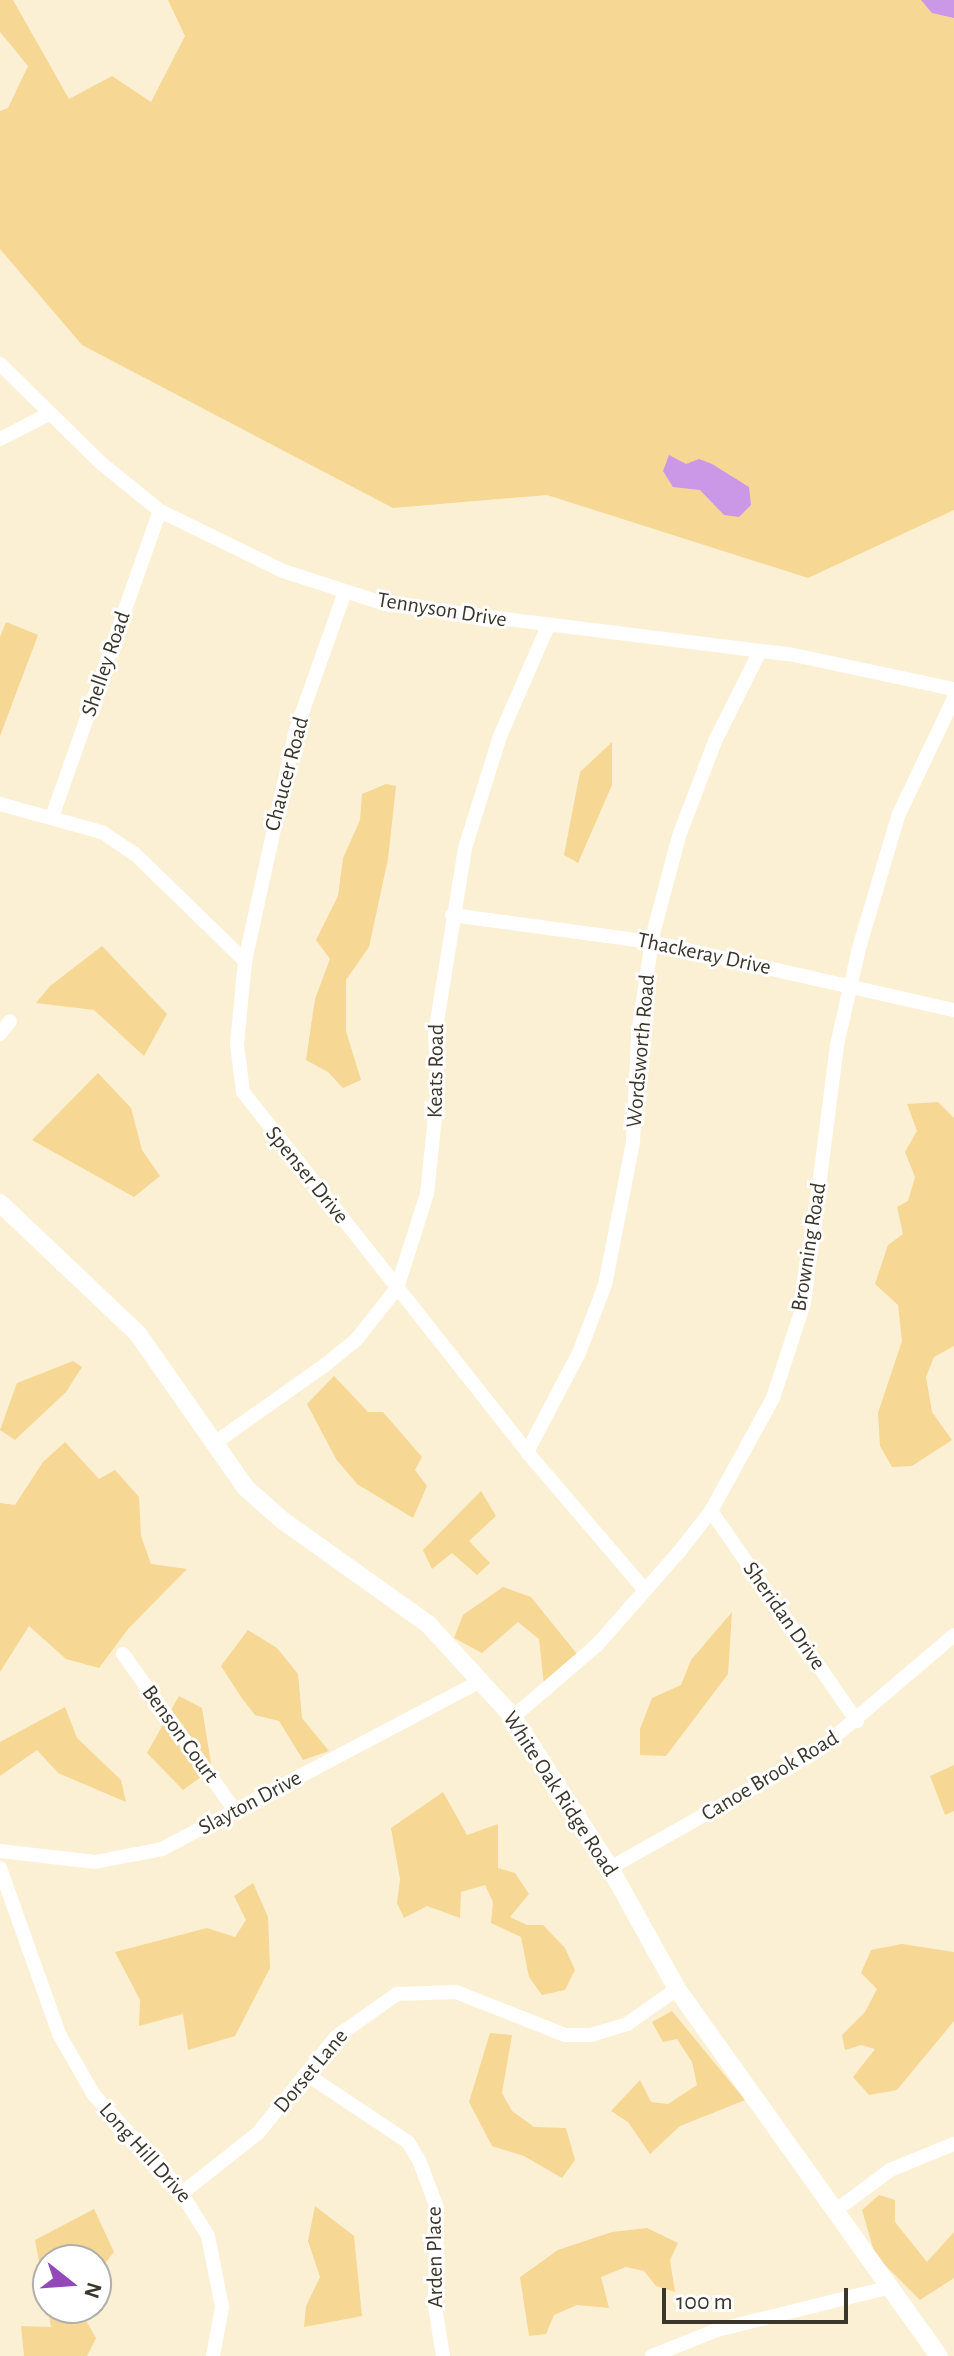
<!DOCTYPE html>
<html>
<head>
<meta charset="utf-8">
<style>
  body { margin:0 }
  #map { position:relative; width:954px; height:2356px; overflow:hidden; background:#fcf0d4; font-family:"Alegreya Sans",sans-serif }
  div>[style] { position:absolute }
  .green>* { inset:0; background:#f6d793 }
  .water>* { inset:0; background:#ca98e7 }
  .street>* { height:14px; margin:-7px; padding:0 7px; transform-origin:7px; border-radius:7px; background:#fff }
  .secondary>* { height:18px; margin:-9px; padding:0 9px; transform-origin:9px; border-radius:9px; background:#fff }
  span { translate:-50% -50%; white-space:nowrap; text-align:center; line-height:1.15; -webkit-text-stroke:6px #fff; paint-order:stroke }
  .street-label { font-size:22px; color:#3b362b }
  .north { position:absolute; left:32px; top:2244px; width:80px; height:80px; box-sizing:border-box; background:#fff; border:2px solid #b1afaa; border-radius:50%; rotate:107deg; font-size:22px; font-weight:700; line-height:32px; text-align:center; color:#3b362b }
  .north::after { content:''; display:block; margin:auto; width:28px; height:36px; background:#9449ba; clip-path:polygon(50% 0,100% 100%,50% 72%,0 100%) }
  .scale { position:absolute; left:662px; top:2288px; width:186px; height:36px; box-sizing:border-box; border:4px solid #3b362b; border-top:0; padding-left:10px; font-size:24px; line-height:28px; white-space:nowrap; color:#3b362b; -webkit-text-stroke:6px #fff; paint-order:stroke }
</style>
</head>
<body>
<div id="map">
  <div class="green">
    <div style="clip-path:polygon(0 0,13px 0,69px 99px,112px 76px,151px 102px,185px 36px,168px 0,954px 0,954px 510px,808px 578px,547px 495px,393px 508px,82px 345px,0 249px,0 111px,8px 108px,28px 66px,0 32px)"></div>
    <div style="clip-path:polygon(6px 622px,38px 635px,0 736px,0 637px)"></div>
    <div style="clip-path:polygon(612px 742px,612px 785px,578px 863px,564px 855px,580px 772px)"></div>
    <div style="clip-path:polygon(386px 784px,396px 786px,388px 859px,369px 947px,346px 980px,346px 1031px,361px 1080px,343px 1088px,328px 1072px,306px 1060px,315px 999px,330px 959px,316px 940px,338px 896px,343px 858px,360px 820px,362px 794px)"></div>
    <div style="clip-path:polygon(102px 946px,167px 1014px,144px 1056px,94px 1010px,36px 1003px,50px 986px)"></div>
    <div style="clip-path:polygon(98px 1073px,131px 1108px,142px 1150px,160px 1176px,134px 1197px,32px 1140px)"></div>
    <div style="clip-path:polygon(938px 1102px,954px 1118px,954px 1346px,934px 1357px,926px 1377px,932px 1412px,952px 1440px,912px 1466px,892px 1467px,880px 1446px,878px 1413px,902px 1341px,898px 1305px,875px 1284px,888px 1245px,903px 1234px,897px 1207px,908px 1201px,915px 1177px,905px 1152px,917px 1131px,907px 1104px)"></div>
    <div style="clip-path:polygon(73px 1361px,82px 1367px,66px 1392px,15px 1440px,0 1430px,17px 1383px)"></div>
    <div style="clip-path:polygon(334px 1376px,368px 1412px,383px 1412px,422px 1457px,415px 1470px,427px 1486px,413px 1518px,357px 1484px,336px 1459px,307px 1404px)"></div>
    <div style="clip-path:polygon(65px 1442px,99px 1479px,115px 1470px,139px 1497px,141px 1536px,151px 1564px,187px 1569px,128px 1629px,99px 1668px,66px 1659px,29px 1626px,0 1672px,0 1503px,15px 1505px,43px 1462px)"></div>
    <div style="clip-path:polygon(481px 1491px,496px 1516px,469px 1541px,490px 1563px,477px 1575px,452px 1553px,432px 1569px,423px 1550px)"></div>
    <div style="clip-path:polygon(503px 1587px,531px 1597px,577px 1654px,544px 1685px,539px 1639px,518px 1622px,482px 1653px,454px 1638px,463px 1615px)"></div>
    <div style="clip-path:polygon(732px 1612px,728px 1674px,666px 1756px,640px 1755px,640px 1729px,652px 1698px,681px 1685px,691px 1660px)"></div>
    <div style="clip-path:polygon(248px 1630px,277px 1648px,298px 1674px,302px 1718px,329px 1751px,303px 1760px,279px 1721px,255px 1715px,241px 1697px,221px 1666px)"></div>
    <div style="clip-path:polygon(179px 1696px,202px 1708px,212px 1769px,183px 1790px,147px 1753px)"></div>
    <div style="clip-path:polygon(65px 1707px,77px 1738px,121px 1780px,126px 1802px,58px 1773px,37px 1750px,0 1776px,0 1742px)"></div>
    <div style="clip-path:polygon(954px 1765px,954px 1811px,945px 1815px,930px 1776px)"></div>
    <div style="clip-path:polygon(443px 1792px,467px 1835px,498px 1824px,498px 1868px,515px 1873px,529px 1894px,510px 1917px,527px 1925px,543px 1925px,565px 1948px,575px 1970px,565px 1990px,542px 1995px,529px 1977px,521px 1937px,491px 1923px,493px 1902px,485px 1885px,461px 1892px,460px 1918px,427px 1906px,404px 1918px,397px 1903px,400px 1879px,391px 1828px)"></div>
    <div style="clip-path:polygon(253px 1883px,268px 1917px,270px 1968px,235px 2036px,188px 2050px,183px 2014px,139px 2026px,140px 2000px,115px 1952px,207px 1928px,235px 1937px,246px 1920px,234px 1896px)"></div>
    <div style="clip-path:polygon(902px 1944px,954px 1952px,954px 2021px,897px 2090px,869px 2095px,853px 2077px,875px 2049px,861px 2045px,845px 2050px,842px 2035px,865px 2012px,877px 1989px,861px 1973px,871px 1950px)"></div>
    <div style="clip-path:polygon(672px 2011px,745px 2100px,680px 2126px,650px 2154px,628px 2122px,611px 2111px,640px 2080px,651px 2102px,668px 2104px,697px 2085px,692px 2062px,677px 2039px,663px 2042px,652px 2022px)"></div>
    <div style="clip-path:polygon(490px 2033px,512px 2035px,502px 2093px,512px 2111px,534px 2127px,566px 2128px,575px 2160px,562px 2178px,524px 2156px,492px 2146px,469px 2102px)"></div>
    <div style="clip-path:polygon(879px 2195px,895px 2200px,895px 2222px,927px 2262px,954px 2232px,954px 2278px,920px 2300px,875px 2255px,862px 2210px)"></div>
    <div style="clip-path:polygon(315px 2206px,354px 2236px,362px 2316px,304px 2327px,306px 2306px,320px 2277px,308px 2241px)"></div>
    <div style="clip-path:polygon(94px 2209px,114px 2252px,96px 2275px,96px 2260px,48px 2260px,48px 2308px,79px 2308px,96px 2338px,87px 2356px,24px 2356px,21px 2326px,51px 2327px,35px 2240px)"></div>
    <div style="clip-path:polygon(647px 2228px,678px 2243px,670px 2260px,675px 2292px,656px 2286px,644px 2271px,626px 2267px,601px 2277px,609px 2308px,577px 2305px,554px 2315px,546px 2334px,529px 2336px,520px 2277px,558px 2250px,612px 2232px)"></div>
  </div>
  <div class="water">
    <div style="clip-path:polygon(921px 0,954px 0,954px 18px,932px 13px)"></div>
    <div style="clip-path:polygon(669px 455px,686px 464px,699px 459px,712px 464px,749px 487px,751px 505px,739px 517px,724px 515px,700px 490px,673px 487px,663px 471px)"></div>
  </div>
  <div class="street">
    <div style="left:0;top:364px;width:141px;rotate:44.4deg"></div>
    <div style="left:101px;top:463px;width:76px;rotate:39.1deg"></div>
    <div style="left:160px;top:511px;width:137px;rotate:26deg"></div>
    <div style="left:283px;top:571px;width:107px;rotate:17.9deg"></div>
    <div style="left:385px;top:604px;width:407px;rotate:7.1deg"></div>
    <div style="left:789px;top:654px;width:169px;rotate:12deg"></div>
    <div style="left:0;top:439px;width:55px;rotate:-27deg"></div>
    <div style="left:0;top:804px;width:106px;rotate:15.4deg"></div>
    <div style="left:102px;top:832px;width:40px;rotate:34deg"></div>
    <div style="left:135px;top:854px;width:153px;rotate:44.2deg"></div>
    <div style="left:245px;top:961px;width:83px;rotate:95.5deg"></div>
    <div style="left:237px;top:1044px;width:48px;rotate:82.9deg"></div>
    <div style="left:243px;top:1092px;width:459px;rotate:51.7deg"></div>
    <div style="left:527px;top:1452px;width:182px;rotate:49.5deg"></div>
    <div style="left:52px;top:817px;width:324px;rotate:-70.6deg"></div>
    <div style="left:452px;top:915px;width:202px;rotate:7.7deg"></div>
    <div style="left:652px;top:942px;width:310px;rotate:12.7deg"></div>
    <div style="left:245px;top:961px;width:237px;rotate:-77.6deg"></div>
    <div style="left:296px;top:730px;width:146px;rotate:-70.5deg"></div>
    <div style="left:0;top:1034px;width:16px;rotate:-52deg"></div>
    <div style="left:216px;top:1442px;width:133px;rotate:-35.2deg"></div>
    <div style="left:325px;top:1365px;width:40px;rotate:-39deg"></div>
    <div style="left:356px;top:1340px;width:66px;rotate:-51.7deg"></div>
    <div style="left:397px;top:1288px;width:99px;rotate:-72.3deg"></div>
    <div style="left:427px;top:1194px;width:107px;rotate:-84.1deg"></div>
    <div style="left:438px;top:1088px;width:54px;rotate:-93.2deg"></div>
    <div style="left:435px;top:1034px;width:188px;rotate:-80.8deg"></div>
    <div style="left:465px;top:848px;width:117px;rotate:-72.6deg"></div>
    <div style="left:500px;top:736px;width:120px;rotate:-66.4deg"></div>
    <div style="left:527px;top:1452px;width:112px;rotate:-62.3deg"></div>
    <div style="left:579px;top:1353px;width:73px;rotate:-69.1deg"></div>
    <div style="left:605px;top:1285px;width:146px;rotate:-78.9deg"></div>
    <div style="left:633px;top:1142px;width:108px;rotate:-87.3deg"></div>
    <div style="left:638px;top:1034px;width:101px;rotate:-81.5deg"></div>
    <div style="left:653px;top:934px;width:101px;rotate:-75.1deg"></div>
    <div style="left:679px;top:836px;width:102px;rotate:-69.2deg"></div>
    <div style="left:715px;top:741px;width:101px;rotate:-63.4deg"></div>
    <div style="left:711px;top:1511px;width:256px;rotate:55.2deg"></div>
    <div style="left:123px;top:1654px;width:196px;rotate:54.4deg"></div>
    <div style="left:513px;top:1717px;width:111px;rotate:-40.6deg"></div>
    <div style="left:597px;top:1645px;width:124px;rotate:-48.6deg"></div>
    <div style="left:679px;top:1552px;width:52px;rotate:-52deg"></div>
    <div style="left:711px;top:1511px;width:129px;rotate:-61.2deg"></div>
    <div style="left:773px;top:1398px;width:100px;rotate:-71.9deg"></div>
    <div style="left:804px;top:1303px;width:260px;rotate:-82.7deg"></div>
    <div style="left:837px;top:1045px;width:99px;rotate:-77.2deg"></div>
    <div style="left:859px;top:948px;width:138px;rotate:-73.5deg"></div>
    <div style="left:898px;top:816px;width:131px;rotate:-64.6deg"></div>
    <div style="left:0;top:1851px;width:96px;rotate:6.6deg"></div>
    <div style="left:95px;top:1862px;width:68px;rotate:-11deg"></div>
    <div style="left:162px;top:1849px;width:362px;rotate:-27.8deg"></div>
    <div style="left:0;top:1868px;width:176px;rotate:70.4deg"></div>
    <div style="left:59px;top:2034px;width:70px;rotate:60.2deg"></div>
    <div style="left:94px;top:2095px;width:123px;rotate:47.6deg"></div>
    <div style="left:177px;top:2186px;width:59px;rotate:58.2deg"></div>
    <div style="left:208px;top:2236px;width:72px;rotate:78.8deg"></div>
    <div style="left:222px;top:2307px;width:50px;rotate:100.4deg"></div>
    <div style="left:610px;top:1868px;width:240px;rotate:-29.4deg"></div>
    <div style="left:819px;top:1750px;width:177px;rotate:-40.4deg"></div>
    <div style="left:306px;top:2074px;width:123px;rotate:33.7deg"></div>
    <div style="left:408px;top:2142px;width:21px;rotate:59deg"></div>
    <div style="left:419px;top:2160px;width:51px;rotate:69.4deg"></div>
    <div style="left:437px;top:2208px;width:98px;rotate:91.2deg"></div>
    <div style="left:435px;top:2306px;width:51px;rotate:80.9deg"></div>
    <div style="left:182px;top:2193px;width:97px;rotate:-38.3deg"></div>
    <div style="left:258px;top:2133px;width:124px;rotate:-50.9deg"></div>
    <div style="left:336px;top:2037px;width:75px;rotate:-35.2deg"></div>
    <div style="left:397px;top:1994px;width:59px;rotate:-1.9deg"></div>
    <div style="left:456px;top:1992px;width:117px;rotate:21.5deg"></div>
    <div style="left:565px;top:2035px;width:26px"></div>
    <div style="left:591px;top:2035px;width:38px;rotate:-17deg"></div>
    <div style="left:627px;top:2024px;width:61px;rotate:-35deg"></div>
    <div style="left:835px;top:2211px;width:69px;rotate:-36.7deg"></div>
    <div style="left:890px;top:2170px;width:69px;rotate:-22.1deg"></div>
    <div style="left:652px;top:2356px;width:70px;rotate:-21.8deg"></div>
    <div style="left:717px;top:2330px;width:175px;rotate:-13.9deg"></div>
  </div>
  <div class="secondary">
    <div style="left:0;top:1203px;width:190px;rotate:43.5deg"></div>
    <div style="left:138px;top:1334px;width:188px;rotate:55deg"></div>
    <div style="left:246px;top:1488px;width:48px;rotate:41.6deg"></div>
    <div style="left:282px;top:1520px;width:179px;rotate:35.5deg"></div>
    <div style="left:428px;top:1624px;width:126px;rotate:47.6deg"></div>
    <div style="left:513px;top:1717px;width:179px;rotate:57.3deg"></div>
    <div style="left:610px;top:1868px;width:138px;rotate:61deg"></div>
    <div style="left:677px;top:1989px;width:451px;rotate:54.5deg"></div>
  </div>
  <div class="street-label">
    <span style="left:442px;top:610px;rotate:9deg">Tennyson Drive</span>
    <span style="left:106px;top:664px;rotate:-71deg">Shelley Road</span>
    <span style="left:287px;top:774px;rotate:-75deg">Chaucer Road</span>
    <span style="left:704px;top:954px;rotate:12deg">Thackeray Drive</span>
    <span style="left:641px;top:1051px;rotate:-85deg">Wordsworth Road</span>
    <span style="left:436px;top:1071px;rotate:-89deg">Keats Road</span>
    <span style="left:307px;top:1175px;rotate:51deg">Spenser Drive</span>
    <span style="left:809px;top:1247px;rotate:-81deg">Browning Road</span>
    <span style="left:784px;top:1616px;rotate:55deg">Sheridan Drive</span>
    <span style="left:180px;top:1734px;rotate:54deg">Benson Court</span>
    <span style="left:770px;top:1776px;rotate:-31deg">Canoe Brook Road</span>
    <span style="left:560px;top:1794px;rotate:57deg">White Oak Ridge Road</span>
    <span style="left:250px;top:1803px;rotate:-28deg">Slayton Drive</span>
    <span style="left:311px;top:2071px;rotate:-50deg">Dorset Lane</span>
    <span style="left:145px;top:2153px;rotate:48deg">Long Hill Drive</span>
    <span style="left:435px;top:2257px;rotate:-91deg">Arden Place</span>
  </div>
  <div class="north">N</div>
  <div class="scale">100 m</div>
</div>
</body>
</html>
